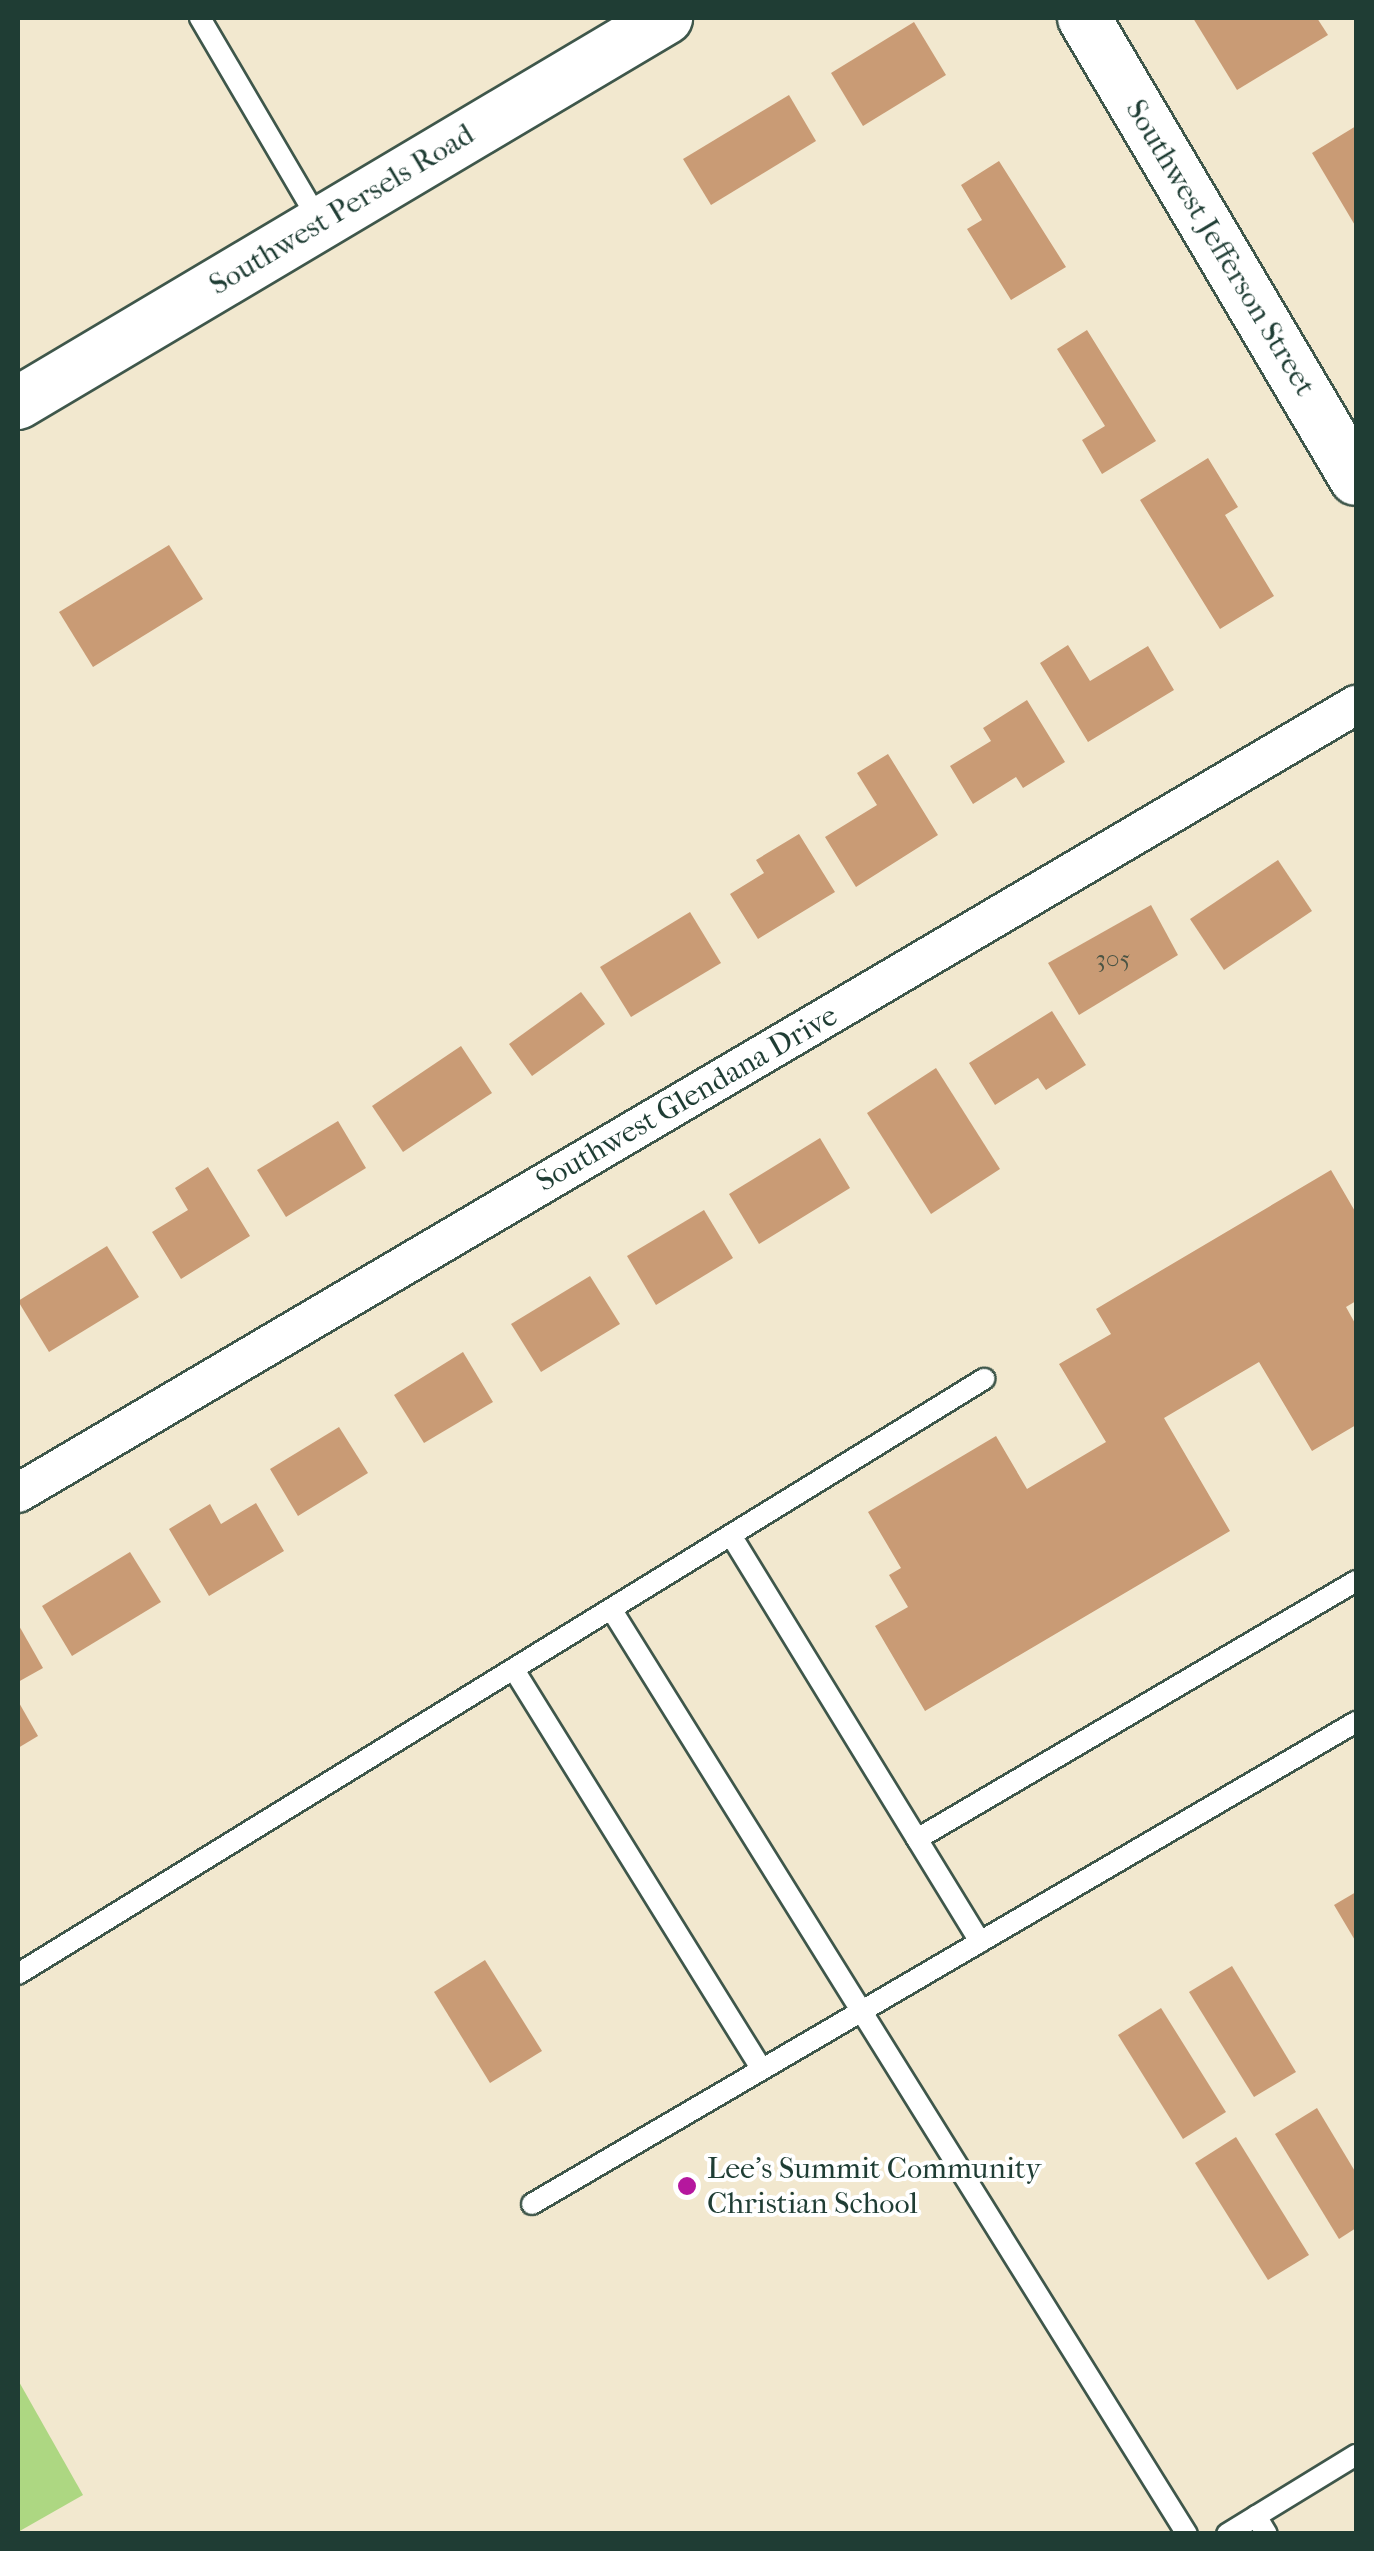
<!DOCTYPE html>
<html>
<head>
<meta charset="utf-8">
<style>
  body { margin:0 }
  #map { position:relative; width:1374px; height:2551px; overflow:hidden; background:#f2e8cf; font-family:"IM FELL French Canon",serif }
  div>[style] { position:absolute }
  .green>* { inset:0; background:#add782 }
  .building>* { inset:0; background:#c99b75 }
  .roads { filter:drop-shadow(2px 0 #3f574b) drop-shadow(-2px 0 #3f574b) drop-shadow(0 2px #3f574b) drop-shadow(0 -2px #3f574b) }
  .lane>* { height:20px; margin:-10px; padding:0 10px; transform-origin:10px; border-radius:10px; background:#fff }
  .street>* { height:38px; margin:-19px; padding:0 19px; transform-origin:19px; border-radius:19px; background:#fff }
  .secondary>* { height:52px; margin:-26px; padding:0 26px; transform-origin:26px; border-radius:26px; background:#fff }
  .dots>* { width:28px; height:28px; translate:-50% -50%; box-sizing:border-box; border:5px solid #fff; border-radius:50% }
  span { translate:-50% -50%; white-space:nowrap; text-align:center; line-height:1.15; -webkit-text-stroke:8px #fff; paint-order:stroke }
  .number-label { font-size:25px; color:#4a5444 }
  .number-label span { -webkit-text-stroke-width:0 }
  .street-label { font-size:30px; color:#1f3d34 }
  .poi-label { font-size:30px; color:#1f3d34 }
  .left { translate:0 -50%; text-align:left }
  .frame { position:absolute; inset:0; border:20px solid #1f3d34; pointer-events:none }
</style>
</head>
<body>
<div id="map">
  <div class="green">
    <div style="clip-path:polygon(18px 2380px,83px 2495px,18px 2532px)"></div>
  </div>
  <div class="building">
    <div style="clip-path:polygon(1193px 18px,1317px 18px,1328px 35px,1237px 90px)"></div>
    <div style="clip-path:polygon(914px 22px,946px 75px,863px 126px,831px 73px)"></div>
    <div style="clip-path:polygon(789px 95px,816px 141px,711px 205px,683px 159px)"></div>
    <div style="clip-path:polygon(1356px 126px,1356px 227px,1312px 153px)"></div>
    <div style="clip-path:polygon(999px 161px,1066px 267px,1011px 300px,967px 229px,982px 220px,961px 185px)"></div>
    <div style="clip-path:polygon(1087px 330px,1156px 441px,1102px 474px,1082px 440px,1105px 426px,1057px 349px)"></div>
    <div style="clip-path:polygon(1208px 458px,1238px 507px,1225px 515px,1274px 596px,1220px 629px,1140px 500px)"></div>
    <div style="clip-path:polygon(169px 545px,203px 599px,93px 667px,59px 612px)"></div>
    <div style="clip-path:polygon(1068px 645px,1090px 681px,1148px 646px,1174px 690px,1088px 742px,1040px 663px)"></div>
    <div style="clip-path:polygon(1027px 700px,1065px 762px,1023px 788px,1016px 777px,973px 804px,950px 766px,991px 741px,983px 728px)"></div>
    <div style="clip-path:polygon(888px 754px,938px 835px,856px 887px,825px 837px,877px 805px,857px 773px)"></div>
    <div style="clip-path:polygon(799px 834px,835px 892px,758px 939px,730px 894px,764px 873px,756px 860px)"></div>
    <div style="clip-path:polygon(1278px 860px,1312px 911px,1224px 970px,1190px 919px)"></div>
    <div style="clip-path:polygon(1151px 905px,1178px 955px,1079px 1015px,1048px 963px)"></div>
    <div style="clip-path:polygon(690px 912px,721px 963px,631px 1017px,600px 967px)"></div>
    <div style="clip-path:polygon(581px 992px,605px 1024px,532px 1076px,509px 1044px)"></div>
    <div style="clip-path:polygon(1052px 1011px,1086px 1065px,1046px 1090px,1038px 1078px,995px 1105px,969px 1063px)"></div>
    <div style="clip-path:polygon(461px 1046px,492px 1093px,403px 1152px,372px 1106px)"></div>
    <div style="clip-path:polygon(936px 1068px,1000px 1169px,931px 1214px,867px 1113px)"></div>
    <div style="clip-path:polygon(338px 1121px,366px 1168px,286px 1217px,257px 1170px)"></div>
    <div style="clip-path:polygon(820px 1138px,850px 1188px,759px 1244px,729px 1194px)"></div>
    <div style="clip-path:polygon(208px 1167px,250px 1236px,181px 1279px,152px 1232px,188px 1210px,175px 1188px)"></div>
    <div style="clip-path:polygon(1331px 1170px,1356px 1213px,1356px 1301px,1346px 1307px,1356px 1325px,1356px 1425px,1312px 1451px,1259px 1362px,1164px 1418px,1230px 1531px,925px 1711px,875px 1626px,908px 1607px,889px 1575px,901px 1568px,868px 1512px,996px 1436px,1027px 1489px,1106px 1442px,1059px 1364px,1111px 1334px,1096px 1309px)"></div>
    <div style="clip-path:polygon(704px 1210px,733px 1258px,656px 1305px,627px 1256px)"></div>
    <div style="clip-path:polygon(107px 1246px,139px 1297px,49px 1352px,18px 1301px)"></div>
    <div style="clip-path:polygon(590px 1276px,620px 1324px,541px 1372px,511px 1324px)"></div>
    <div style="clip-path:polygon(463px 1352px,493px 1402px,424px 1443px,394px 1395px)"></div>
    <div style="clip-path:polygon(339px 1427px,368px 1473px,298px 1516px,270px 1469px)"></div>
    <div style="clip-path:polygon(256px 1503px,284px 1551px,209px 1596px,169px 1529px,210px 1504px,221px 1524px)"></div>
    <div style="clip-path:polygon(130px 1552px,161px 1602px,72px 1656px,42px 1606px)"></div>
    <div style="clip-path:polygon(18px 1624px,43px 1668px,18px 1682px)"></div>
    <div style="clip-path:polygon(18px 1701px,38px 1736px,18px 1748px)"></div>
    <div style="clip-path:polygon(1356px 1892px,1356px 1942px,1334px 1905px)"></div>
    <div style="clip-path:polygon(485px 1960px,542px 2051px,490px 2083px,434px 1992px)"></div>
    <div style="clip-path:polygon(1232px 1966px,1296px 2072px,1254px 2097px,1189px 1992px)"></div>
    <div style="clip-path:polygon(1161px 2008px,1226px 2112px,1183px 2139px,1118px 2035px)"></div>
    <div style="clip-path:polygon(1317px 2108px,1356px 2173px,1356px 2228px,1339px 2239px,1275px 2134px)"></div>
    <div style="clip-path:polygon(1236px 2137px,1309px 2255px,1268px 2280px,1195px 2163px)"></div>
  </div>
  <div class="roads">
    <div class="lane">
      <div style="left:200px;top:18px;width:235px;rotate:59.6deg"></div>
      <div style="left:732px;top:1537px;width:475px;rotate:58.5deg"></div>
      <div style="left:613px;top:1612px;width:1086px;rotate:58.1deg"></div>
      <div style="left:516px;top:1673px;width:466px;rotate:58.2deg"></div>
      <div style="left:917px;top:1839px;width:509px;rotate:-30.44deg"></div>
      <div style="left:18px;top:1974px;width:1135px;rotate:-31.63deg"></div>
      <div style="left:532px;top:2204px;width:955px;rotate:-30.33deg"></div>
      <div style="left:1256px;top:2516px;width:21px;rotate:59deg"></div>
      <div style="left:1227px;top:2534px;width:151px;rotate:-31.5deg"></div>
    </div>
    <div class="street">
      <div style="left:18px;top:1493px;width:1553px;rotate:-30.5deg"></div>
    </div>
    <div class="secondary">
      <div style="left:1084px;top:18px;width:535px;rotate:59.46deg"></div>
      <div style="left:18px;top:403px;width:754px;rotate:-30.72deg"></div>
    </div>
  </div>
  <div class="dots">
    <div style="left:687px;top:2186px;background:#b5179e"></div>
  </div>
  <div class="number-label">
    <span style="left:1113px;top:959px">305</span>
  </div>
  <div class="street-label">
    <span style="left:342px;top:210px;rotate:-31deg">Southwest Persels Road</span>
    <span style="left:1220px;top:248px;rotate:59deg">Southwest Jefferson Street</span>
    <span style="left:687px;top:1099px;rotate:-30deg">Southwest Glendana Drive</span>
  </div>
  <div class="poi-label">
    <span class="left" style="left:707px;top:2186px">Lee's Summit Community<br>Christian School</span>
  </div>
  <div class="frame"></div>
</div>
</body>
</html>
